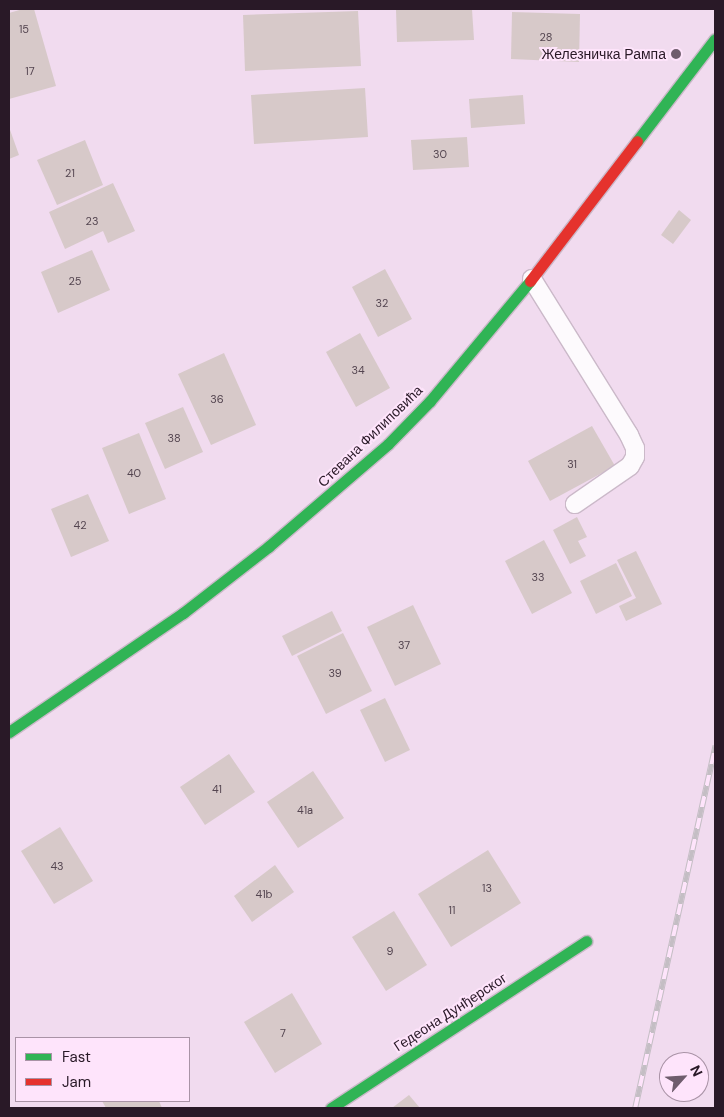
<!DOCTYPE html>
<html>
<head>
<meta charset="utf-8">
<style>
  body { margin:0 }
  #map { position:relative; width:724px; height:1117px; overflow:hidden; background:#f1dbef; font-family:"DM Sans",sans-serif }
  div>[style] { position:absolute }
  .building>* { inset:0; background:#d7c9c9 }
  .roads { filter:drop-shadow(1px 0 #cbb9c9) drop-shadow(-1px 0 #cbb9c9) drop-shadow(0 1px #cbb9c9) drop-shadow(0 -1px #cbb9c9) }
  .lane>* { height:18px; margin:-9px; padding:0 9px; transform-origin:9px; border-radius:9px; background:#fdfafd }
  .fast>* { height:11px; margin:-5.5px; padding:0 5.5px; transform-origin:5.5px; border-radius:5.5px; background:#30b455 }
  .jam>* { height:11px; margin:-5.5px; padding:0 5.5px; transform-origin:5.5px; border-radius:5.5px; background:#e5322d }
  .rail>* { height:5.5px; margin-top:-2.75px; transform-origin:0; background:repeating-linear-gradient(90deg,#fee4fb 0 11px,#c4bec4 0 22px); box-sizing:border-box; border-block:1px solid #c4bec4 }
  .dots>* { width:14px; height:14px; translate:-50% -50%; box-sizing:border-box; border:2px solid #fee4fb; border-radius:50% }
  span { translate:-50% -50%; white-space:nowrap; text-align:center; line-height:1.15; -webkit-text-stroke:4px #fee4fb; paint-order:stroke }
  .number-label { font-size:11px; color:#544550 }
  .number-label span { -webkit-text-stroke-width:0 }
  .poi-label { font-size:14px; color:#291927 }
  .right { translate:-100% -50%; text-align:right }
  .street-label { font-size:14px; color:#291927 }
  .frame { position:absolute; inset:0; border:10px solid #291927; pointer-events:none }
  .legend { position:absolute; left:15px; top:1037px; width:175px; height:65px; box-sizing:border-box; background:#fee4fb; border:1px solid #a993a6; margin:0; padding:6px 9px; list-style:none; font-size:15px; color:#291927 }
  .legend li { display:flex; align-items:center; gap:10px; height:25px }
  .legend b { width:25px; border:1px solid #a993a6 }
  .north { position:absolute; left:659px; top:1052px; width:50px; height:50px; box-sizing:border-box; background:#fee4fb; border:1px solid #a993a6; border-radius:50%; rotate:64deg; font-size:14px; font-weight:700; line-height:20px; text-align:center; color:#291927 }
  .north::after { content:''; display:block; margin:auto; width:18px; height:22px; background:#6f5d6d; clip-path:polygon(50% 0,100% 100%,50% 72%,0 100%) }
</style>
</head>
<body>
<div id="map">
  <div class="building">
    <div style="clip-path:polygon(23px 9px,34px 9px,56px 86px,9px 99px,9px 13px)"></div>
    <div style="clip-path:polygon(396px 9px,472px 9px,474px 40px,397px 42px)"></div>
    <div style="clip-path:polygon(358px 11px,361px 66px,245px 71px,243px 15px)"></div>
    <div style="clip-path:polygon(512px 12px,580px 14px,579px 62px,511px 59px)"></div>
    <div style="clip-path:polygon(365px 88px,368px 137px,254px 144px,251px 95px)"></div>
    <div style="clip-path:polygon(523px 95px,525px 124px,471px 128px,469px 99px)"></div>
    <div style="clip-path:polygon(9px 127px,19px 155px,9px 159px)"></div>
    <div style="clip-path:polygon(467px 137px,469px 167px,413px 170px,411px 140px)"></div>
    <div style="clip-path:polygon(85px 140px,103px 185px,57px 205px,37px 160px)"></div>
    <div style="clip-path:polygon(113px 183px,135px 231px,108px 243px,103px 231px,65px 249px,49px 212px)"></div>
    <div style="clip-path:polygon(679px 210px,691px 220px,673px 244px,661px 235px)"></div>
    <div style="clip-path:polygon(92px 250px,110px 290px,58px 313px,41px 272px)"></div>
    <div style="clip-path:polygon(385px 269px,412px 319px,378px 337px,352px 287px)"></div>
    <div style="clip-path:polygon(360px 333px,390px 388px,356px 407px,326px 352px)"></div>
    <div style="clip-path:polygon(224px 353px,256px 425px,211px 445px,178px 374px)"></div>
    <div style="clip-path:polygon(183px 407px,203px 452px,165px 469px,145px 423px)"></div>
    <div style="clip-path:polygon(592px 426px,615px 466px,550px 501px,528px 461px)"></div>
    <div style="clip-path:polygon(139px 433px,166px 499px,129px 514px,102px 448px)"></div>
    <div style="clip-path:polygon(88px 494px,109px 541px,71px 557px,51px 509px)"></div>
    <div style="clip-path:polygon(577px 517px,587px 537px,578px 541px,586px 556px,570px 564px,553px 530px)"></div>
    <div style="clip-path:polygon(544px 540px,572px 593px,532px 614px,505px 561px)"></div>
    <div style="clip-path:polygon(636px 551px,662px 604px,626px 621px,619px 606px,636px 598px,617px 560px)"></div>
    <div style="clip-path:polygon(616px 563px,632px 596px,596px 614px,580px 581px)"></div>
    <div style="clip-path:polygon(413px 605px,441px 664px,395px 686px,367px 627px)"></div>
    <div style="clip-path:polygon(332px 611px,342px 631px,292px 656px,282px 636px)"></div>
    <div style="clip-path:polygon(343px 633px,372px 691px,326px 714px,297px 656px)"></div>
    <div style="clip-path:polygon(385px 698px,410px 750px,385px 762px,360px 710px)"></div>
    <div style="clip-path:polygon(229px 754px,255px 792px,205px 825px,180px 787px)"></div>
    <div style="clip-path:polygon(313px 771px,344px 818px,298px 848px,267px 802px)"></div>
    <div style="clip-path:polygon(60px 827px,93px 881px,54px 904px,21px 851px)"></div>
    <div style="clip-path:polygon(488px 850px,521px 903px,451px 947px,418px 894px)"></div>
    <div style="clip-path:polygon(275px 865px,294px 892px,252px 922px,234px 896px)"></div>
    <div style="clip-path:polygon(394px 911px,427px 965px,386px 991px,352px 937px)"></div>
    <div style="clip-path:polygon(292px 993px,322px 1044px,275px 1073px,244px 1022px)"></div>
    <div style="clip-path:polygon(409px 1095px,420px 1108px,392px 1108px)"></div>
    <div style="clip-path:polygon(102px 1101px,159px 1101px,162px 1108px,106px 1108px)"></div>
  </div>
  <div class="roads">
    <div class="lane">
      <div style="left:532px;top:279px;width:184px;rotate:58.1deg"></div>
      <div style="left:629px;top:435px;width:14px;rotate:65deg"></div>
      <div style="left:635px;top:448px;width:9px;rotate:90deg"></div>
      <div style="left:635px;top:457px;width:10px;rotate:119deg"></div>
      <div style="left:630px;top:466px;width:67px;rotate:145.4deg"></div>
    </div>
    <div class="fast">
      <div style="left:637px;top:141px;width:128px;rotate:-52.6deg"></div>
      <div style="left:9px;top:732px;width:211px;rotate:-34.4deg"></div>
      <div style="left:183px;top:613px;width:108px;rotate:-37.8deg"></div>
      <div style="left:268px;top:547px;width:158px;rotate:-40.6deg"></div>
      <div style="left:388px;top:444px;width:60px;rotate:-45.7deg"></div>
      <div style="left:430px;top:401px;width:156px;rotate:-50.2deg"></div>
      <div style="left:331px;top:1108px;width:305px;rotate:-33.2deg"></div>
    </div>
    <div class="jam">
      <div style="left:530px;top:281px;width:176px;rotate:-52.6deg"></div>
    </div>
  </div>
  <div class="rail">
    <div style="left:635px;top:1108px;width:371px;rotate:-77.5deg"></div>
  </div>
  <div class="dots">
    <div style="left:676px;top:54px;background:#6f5d6d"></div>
  </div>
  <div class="number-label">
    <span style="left:24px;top:29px">15</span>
    <span style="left:546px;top:37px">28</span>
    <span style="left:30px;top:71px">17</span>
    <span style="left:440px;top:154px">30</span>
    <span style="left:70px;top:173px">21</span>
    <span style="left:92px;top:221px">23</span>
    <span style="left:75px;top:281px">25</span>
    <span style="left:382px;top:303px">32</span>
    <span style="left:358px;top:370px">34</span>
    <span style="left:217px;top:399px">36</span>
    <span style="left:174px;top:438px">38</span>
    <span style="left:572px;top:464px">31</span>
    <span style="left:134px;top:473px">40</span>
    <span style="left:80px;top:525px">42</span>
    <span style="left:538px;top:577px">33</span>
    <span style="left:404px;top:645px">37</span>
    <span style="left:335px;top:673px">39</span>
    <span style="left:217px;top:789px">41</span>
    <span style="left:305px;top:810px">41a</span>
    <span style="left:57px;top:866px">43</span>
    <span style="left:487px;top:888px">13</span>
    <span style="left:264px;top:894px">41b</span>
    <span style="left:452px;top:910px">11</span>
    <span style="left:390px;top:951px">9</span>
    <span style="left:283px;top:1033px">7</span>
  </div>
  <div class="poi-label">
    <span class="right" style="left:666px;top:54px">Железничка Рампа</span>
  </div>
  <div class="street-label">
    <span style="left:370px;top:436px;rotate:-44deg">Стевана Филиповића</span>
    <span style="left:450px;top:1012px;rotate:-33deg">Гедеона Дунђерског</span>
  </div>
  <div class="frame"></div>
  <ul class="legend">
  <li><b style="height:6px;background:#30b455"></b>Fast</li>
  <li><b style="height:6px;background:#e5322d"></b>Jam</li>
  </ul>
  <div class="north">N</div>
</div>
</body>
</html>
